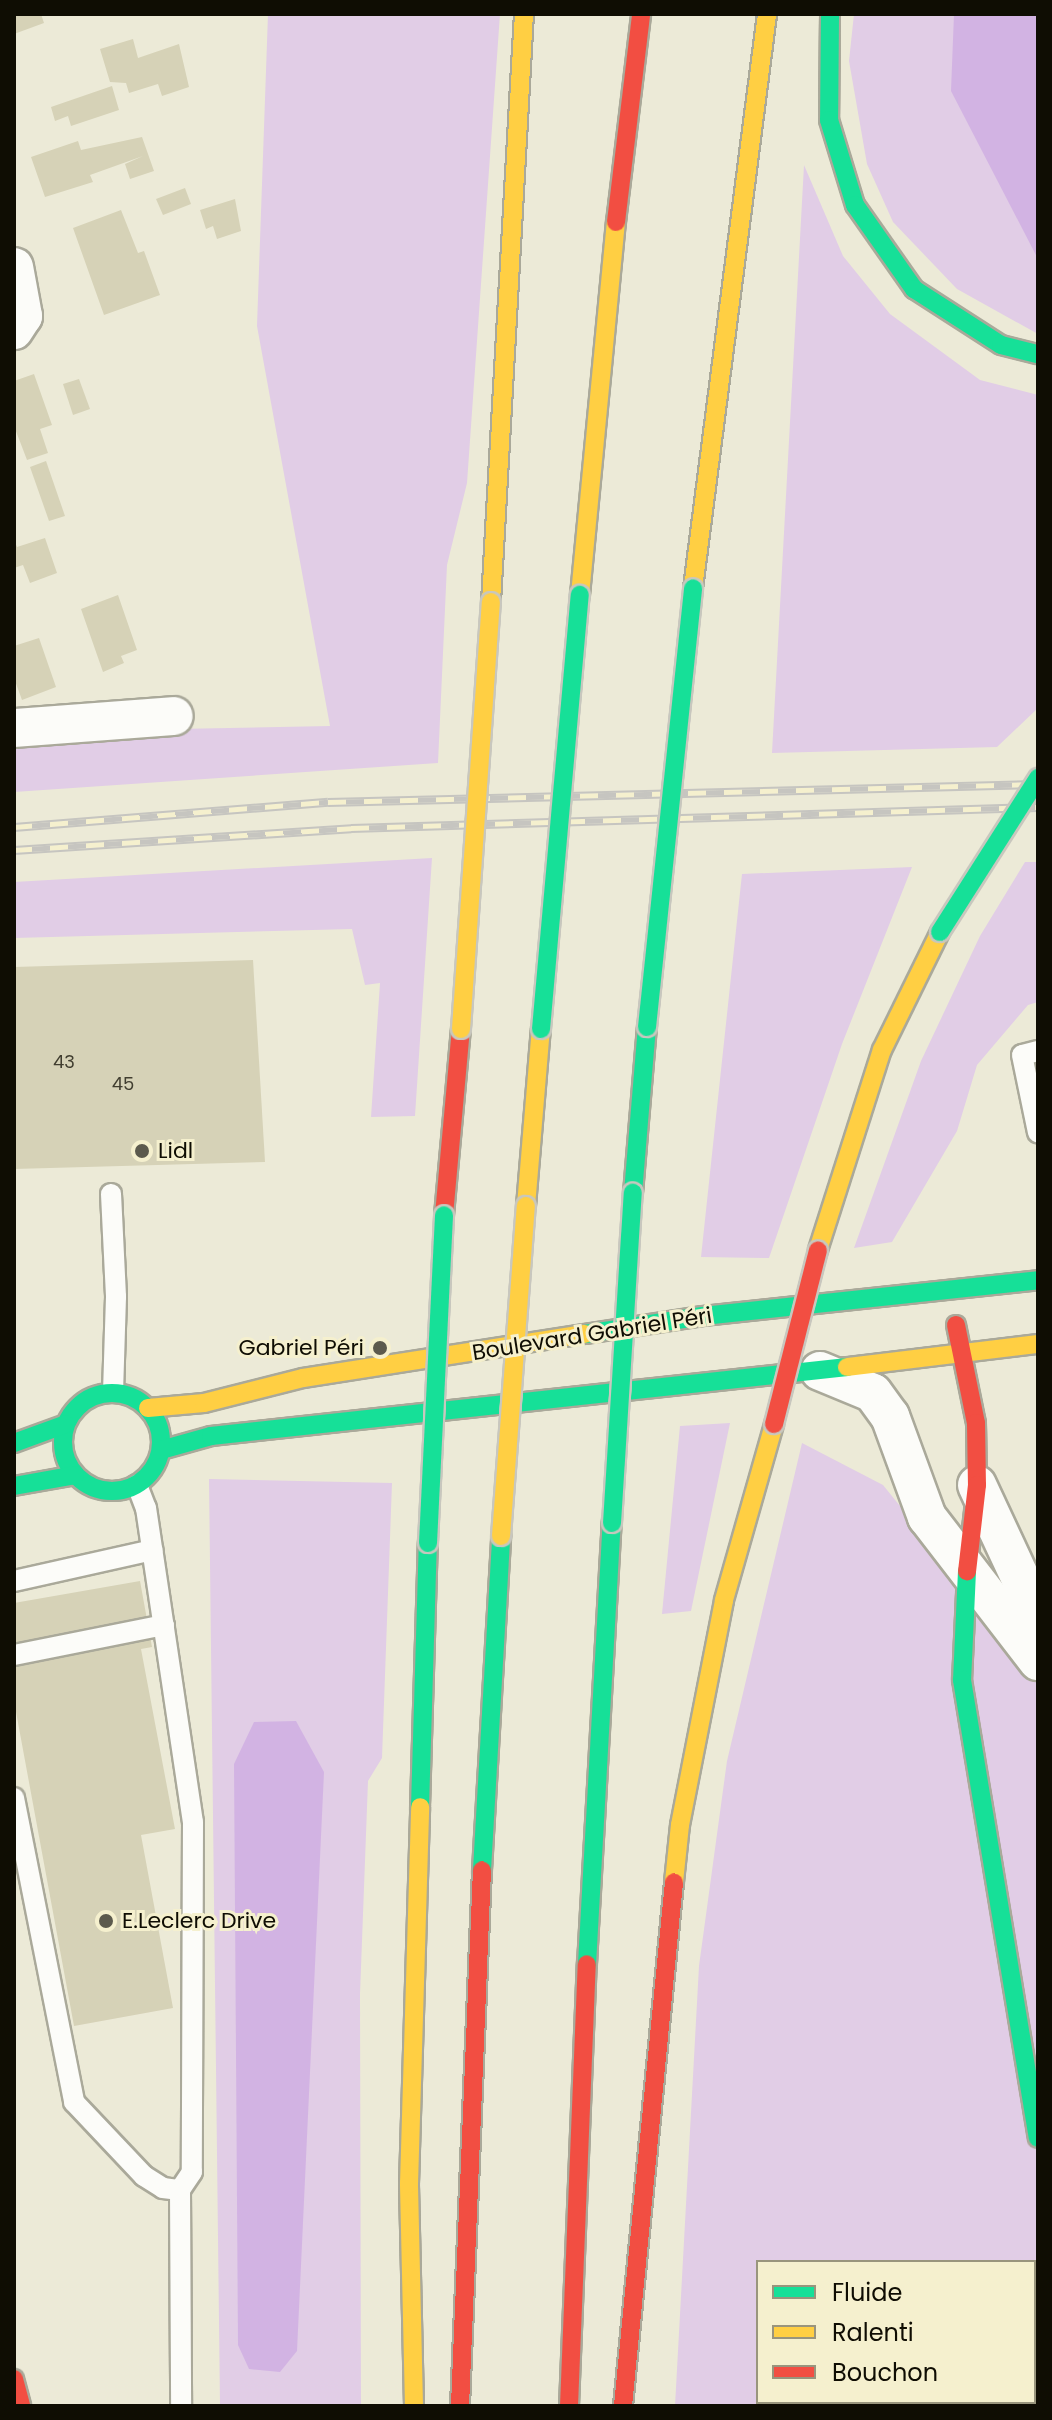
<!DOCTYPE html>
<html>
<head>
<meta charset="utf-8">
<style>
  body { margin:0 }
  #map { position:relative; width:1052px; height:2420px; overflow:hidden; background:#ecead7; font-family:Poppins,sans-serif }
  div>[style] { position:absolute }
  .green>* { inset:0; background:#e1cde6 }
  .water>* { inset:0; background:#d2b3e3 }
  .building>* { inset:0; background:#d6d2b7 }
  .roads { filter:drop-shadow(2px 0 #aaa99a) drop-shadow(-2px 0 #aaa99a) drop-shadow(0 2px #aaa99a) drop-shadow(0 -2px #aaa99a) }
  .lane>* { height:20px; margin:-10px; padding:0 10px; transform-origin:10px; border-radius:10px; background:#fcfcf9 }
  .street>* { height:38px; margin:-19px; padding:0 19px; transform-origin:19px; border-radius:19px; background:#fcfcf9 }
  .fast>* { height:18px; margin:-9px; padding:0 9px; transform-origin:9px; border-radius:9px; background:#16e098 }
  .fast>.ring { margin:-9px; padding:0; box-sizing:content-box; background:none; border:18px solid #16e098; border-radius:50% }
  .slow>* { height:18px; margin:-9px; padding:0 9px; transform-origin:9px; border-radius:9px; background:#ffcf43 }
  .jam>* { height:18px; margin:-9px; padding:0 9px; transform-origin:9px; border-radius:9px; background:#f24e42 }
  .rail>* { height:9px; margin-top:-4.5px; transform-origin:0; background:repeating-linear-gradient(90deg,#f5f0ce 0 18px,#c6c5c0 0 36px); box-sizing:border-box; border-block:2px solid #c6c5c0 }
  .bridges { filter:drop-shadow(2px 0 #c8c7be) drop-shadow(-2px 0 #c8c7be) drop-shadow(0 2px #c8c7be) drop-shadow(0 -2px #c8c7be) }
  .fast-bridge>* { height:18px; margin:-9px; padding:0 9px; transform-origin:9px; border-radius:9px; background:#16e098 }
  .slow-bridge>* { height:18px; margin:-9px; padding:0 9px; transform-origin:9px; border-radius:9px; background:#ffcf43 }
  .jam-bridge>* { height:18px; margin:-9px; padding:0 9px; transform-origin:9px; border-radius:9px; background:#f24e42 }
  .dots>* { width:22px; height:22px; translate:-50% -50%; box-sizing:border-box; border:4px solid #f5f0ce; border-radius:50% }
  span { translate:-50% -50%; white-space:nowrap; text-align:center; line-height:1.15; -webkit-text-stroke:6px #f5f0ce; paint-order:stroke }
  .number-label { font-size:18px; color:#413e30 }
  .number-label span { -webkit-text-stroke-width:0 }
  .poi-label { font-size:22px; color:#0f0d03 }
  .left { translate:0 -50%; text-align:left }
  .right { translate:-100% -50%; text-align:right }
  .street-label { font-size:22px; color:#0f0d03 }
  .frame { position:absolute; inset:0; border:16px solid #0f0d03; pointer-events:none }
  .legend { position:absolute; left:756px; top:2260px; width:280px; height:144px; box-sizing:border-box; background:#f5f0ce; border:2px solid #99957d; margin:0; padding:10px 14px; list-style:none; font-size:24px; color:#0f0d03 }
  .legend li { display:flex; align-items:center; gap:16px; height:40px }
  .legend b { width:40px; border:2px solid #99957d }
</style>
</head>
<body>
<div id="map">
  <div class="green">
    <div style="clip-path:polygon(268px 14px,500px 14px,467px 483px,447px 565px,438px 763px,14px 792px,14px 732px,330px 726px,257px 326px)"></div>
    <div style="clip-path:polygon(854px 14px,1038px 14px,1038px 334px,957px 289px,893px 222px,867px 164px,849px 61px)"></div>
    <div style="clip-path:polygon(804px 165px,843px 256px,890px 314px,980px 380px,1038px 395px,1038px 708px,997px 747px,772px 753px)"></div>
    <div style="clip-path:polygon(432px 858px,415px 1116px,371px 1117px,380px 983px,365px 985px,352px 929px,14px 938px,14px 882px)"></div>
    <div style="clip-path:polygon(1025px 862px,1038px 862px,1038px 1002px,1028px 1005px,977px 1065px,957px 1131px,892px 1242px,854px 1248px,921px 1061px,980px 936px)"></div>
    <div style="clip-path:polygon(912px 867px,842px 1044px,769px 1258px,701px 1257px,742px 874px)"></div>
    <div style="clip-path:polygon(730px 1423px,691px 1611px,662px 1614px,680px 1426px)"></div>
    <div style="clip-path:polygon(evenodd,802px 1443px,883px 1485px,1032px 1669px,1038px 1689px,1038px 2406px,675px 2406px,699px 1966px,727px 1761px,802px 1443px,758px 2262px,1034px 2262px,1034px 2402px,758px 2402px,758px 2262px)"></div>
    <div style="clip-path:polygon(209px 1479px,392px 1483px,382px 1758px,368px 1781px,360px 1994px,361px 2406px,220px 2406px)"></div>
  </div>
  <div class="water">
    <div style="clip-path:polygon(954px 14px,1038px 14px,1038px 259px,951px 91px)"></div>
    <div style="clip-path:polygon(296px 1721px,324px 1772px,297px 2351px,280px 2372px,249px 2369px,238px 2345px,234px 1764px,254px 1722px)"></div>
  </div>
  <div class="building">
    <div style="clip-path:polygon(14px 14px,41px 14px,44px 23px,14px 34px)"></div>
    <div style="clip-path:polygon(133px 39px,138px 58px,179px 44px,189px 87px,162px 96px,158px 84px,129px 93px,126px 83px,110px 82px,100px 49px)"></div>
    <div style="clip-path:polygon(112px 86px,119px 110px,71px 126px,68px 116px,55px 121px,51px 107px)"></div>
    <div style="clip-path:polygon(142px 137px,154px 171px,130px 179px,125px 164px,143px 156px,90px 175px,93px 182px,45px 197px,31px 157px,78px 141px,81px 150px)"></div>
    <div style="clip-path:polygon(185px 188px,191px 204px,163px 215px,156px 199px)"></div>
    <div style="clip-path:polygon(235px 199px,241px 231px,217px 239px,213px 226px,206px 229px,200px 210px)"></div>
    <div style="clip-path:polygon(121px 210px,138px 253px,144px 251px,160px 295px,104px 315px,73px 228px)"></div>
    <div style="clip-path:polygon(34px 374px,52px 425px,40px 429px,48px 453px,27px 460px,14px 426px,14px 381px)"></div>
    <div style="clip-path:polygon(79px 379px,90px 409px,73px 415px,63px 384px)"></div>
    <div style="clip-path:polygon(46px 461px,65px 516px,49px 521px,30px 467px)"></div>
    <div style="clip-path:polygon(45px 538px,57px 573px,30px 583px,23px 565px,14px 568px,14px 540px,17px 547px)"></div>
    <div style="clip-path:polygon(118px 595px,137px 650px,121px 656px,124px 663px,103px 672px,81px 609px)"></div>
    <div style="clip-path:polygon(39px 638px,56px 687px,22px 700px,14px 678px,14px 646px)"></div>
    <div style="clip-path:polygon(253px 960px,265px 1162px,14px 1169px,14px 967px)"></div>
    <div style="clip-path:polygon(140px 1581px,152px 1647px,141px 1649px,175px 1829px,141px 1835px,173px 2008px,74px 2026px,14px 1701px,14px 1603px)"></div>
  </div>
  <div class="roads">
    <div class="lane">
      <div style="left:1038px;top:1051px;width:16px;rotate:166deg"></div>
      <div style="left:1022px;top:1055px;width:79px;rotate:78.3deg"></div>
      <div style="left:111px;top:1194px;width:103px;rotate:87.2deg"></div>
      <div style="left:116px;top:1297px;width:95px;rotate:91.8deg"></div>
      <div style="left:137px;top:1485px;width:25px;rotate:69deg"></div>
      <div style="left:146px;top:1508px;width:317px;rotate:81.5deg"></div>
      <div style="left:193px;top:1822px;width:350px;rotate:90.2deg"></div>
      <div style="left:192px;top:2172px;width:22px;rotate:124deg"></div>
      <div style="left:180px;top:2190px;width:216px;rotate:89.7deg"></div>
      <div style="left:14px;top:1581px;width:142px;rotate:-12.6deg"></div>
      <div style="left:14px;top:1655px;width:153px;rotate:-11.3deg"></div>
      <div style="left:14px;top:1798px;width:310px;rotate:78.8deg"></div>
      <div style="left:74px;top:2102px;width:102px;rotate:46.6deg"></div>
      <div style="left:144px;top:2176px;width:22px;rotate:32deg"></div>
      <div style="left:163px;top:2188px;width:17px;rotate:7deg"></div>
    </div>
    <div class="street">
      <div style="left:14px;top:267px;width:50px;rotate:79.6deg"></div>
      <div style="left:23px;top:316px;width:17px;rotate:123deg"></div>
      <div style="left:14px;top:728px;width:160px;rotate:-4.3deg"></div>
      <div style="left:820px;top:1371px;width:57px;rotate:22.5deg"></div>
      <div style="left:873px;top:1393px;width:29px;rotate:54deg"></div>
      <div style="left:890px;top:1416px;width:108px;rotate:69.9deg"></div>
      <div style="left:927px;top:1517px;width:182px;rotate:52.4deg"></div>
      <div style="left:977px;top:1485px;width:145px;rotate:65deg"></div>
    </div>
    <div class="fast">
      <div style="left:830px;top:14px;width:106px;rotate:90.5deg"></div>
      <div style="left:829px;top:120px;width:89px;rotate:73deg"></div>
      <div style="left:855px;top:205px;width:103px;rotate:54.9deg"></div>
      <div style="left:914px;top:289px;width:103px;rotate:32.8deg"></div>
      <div style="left:1001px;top:345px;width:38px;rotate:14deg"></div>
      <div style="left:633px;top:1193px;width:167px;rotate:-85.2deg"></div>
      <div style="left:585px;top:1334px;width:119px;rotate:-8.7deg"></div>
      <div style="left:703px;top:1316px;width:337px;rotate:-6.1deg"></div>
      <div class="ring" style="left:63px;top:1393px;width:80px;height:80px"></div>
      <div style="left:14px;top:1443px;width:55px;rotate:-20.1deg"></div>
      <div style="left:161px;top:1450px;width:52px;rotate:-15.6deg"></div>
      <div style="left:211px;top:1436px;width:640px;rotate:-6.19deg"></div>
      <div style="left:14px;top:1486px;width:62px;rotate:-10.2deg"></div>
      <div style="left:967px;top:1571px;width:109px;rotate:92.6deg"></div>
      <div style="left:962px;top:1680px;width:464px;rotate:80.6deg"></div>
      <div style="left:420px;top:1807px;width:264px;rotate:-88.3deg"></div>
      <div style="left:482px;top:1870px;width:335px;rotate:-86.7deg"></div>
      <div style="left:587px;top:1964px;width:442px;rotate:-86.8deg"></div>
    </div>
    <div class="slow">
      <div style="left:693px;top:588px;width:579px;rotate:-82.65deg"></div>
      <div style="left:580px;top:595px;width:375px;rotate:-84.5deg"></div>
      <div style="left:491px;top:602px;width:589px;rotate:-86.79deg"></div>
      <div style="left:526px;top:1206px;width:178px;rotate:-85.2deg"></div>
      <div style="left:818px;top:1250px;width:210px;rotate:-72.3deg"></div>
      <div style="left:882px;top:1050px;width:131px;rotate:-63.8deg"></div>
      <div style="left:847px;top:1367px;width:192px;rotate:-6.9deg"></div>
      <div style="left:148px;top:1408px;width:56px;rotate:-5.1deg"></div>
      <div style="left:204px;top:1403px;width:102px;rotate:-14.2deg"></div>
      <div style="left:303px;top:1378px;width:285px;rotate:-8.9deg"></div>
      <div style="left:674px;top:1882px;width:57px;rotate:-84deg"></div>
      <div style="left:680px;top:1825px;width:229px;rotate:-78.9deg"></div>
      <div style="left:724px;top:1600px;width:183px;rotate:-74.1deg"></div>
      <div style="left:414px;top:2406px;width:222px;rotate:-91.3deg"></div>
      <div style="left:409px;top:2184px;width:377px;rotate:-88.3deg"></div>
    </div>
    <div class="jam">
      <div style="left:616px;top:222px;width:209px;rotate:-83.1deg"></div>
      <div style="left:444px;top:1215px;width:187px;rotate:-84.8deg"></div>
      <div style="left:956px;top:1325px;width:100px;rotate:78.5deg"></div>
      <div style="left:976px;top:1423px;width:62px;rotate:89.1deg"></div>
      <div style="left:977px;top:1485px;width:87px;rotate:96.6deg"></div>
      <div style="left:14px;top:2379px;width:28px;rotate:75deg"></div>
      <div style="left:460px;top:2406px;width:536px;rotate:-87.65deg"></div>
      <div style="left:569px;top:2406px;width:442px;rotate:-87.7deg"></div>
      <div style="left:623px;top:2406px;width:526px;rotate:-84.44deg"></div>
    </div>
  </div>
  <div class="rail">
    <div style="left:14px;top:827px;width:315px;rotate:-4.6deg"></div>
    <div style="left:328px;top:802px;width:710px;rotate:-1.45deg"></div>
    <div style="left:14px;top:850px;width:338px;rotate:-3.7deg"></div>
    <div style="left:351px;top:828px;width:687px;rotate:-1.75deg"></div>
  </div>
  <div class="bridges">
    <div class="fast-bridge">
      <div style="left:940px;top:932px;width:183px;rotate:-57.5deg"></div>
      <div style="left:647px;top:1027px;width:441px;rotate:-84deg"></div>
      <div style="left:541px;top:1029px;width:436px;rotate:-84.9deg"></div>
      <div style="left:612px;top:1523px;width:331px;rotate:-86.4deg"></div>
      <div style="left:428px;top:1543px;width:328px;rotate:-87.2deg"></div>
    </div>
    <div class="slow-bridge">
      <div style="left:461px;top:1029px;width:428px;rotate:-86deg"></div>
      <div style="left:501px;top:1536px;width:331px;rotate:-85.7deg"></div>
    </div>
    <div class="jam-bridge">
      <div style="left:774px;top:1424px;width:179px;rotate:-75.8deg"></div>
    </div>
  </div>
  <div class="dots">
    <div style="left:142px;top:1151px;background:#5c5a4d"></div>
    <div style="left:380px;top:1348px;background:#5c5a4d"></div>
    <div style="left:106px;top:1921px;background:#5c5a4d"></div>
  </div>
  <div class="number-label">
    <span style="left:64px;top:1062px">43</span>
    <span style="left:123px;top:1084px">45</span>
  </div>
  <div class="poi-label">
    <span class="left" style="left:158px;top:1151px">Lidl</span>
    <span class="right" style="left:364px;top:1348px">Gabriel Péri</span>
    <span class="left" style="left:122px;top:1921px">E.Leclerc Drive</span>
  </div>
  <div class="street-label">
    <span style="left:592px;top:1334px;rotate:-9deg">Boulevard Gabriel Péri</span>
  </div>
  <div class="frame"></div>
  <ul class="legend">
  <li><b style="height:10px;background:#16e098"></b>Fluide</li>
  <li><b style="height:10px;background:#ffcf43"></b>Ralenti</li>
  <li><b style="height:10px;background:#f24e42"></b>Bouchon</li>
  </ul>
</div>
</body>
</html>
